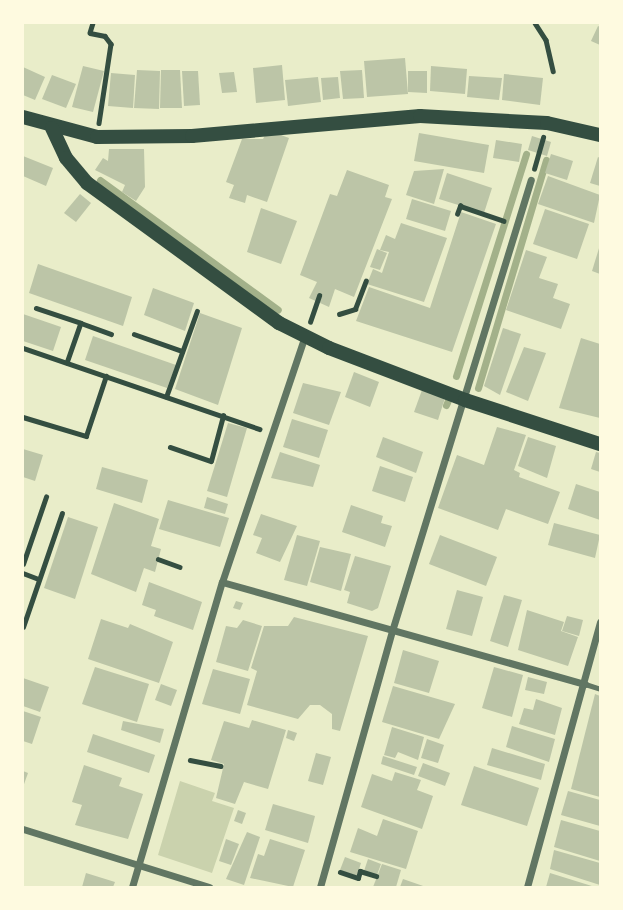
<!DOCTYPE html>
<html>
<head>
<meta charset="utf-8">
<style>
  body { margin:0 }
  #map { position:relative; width:623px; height:910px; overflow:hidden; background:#e9edc9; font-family:Montserrat,sans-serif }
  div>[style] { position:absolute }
  .green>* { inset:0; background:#cad2ad }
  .stream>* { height:7px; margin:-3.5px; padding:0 3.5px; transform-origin:3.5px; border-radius:3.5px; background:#a3b18a }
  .building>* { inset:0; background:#bcc5a7 }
  .path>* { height:4.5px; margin:-2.25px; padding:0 2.25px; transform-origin:2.25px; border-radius:2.25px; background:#344e41 }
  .service>* { height:5px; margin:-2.5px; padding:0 2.5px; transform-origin:2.5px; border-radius:2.5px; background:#617663 }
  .minor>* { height:7px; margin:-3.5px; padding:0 3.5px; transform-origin:3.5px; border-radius:3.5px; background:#617663 }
  .secondary>* { height:14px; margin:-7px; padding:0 7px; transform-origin:7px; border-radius:7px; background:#344e41 }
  span { translate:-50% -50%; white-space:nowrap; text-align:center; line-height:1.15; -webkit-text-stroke:7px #fefae0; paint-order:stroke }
  .frame { position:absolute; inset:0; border:24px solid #fefae0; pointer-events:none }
</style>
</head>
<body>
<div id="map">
  <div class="green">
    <div style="clip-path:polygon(180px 781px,215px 793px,212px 801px,234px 808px,212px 873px,158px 855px)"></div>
  </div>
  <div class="stream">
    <div style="left:100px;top:180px;width:220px;rotate:36.1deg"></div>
    <div style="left:456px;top:376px;width:233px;rotate:-72.5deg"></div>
    <div style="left:478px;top:388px;width:238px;rotate:-73.4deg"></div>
    <div style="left:446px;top:405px;width:8px;rotate:-67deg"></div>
  </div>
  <div class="building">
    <div style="clip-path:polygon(598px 26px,600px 27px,600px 45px,591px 41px)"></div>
    <div style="clip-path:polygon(405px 58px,408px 94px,367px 97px,364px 61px)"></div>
    <div style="clip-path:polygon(282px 65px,285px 100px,256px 103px,253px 68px)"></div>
    <div style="clip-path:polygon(83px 66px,104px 71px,93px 112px,72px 107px)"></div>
    <div style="clip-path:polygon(431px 66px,467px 69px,465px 94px,430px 91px)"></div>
    <div style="clip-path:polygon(23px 67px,45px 77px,35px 100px,23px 95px)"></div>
    <div style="clip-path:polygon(137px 70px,160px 71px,159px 109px,134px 108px)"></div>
    <div style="clip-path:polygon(161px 70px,180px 70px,182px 108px,160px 108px)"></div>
    <div style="clip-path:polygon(362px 70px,364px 98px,343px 99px,340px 71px)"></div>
    <div style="clip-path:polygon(182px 71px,198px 71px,200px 105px,184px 106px)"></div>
    <div style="clip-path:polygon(408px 71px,427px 71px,427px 93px,408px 92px)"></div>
    <div style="clip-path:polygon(234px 72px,237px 92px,222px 93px,219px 73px)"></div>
    <div style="clip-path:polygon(111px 73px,135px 75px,133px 108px,108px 106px)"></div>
    <div style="clip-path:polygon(504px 74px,543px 78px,540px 105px,502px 100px)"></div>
    <div style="clip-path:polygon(52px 75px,76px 84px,66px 108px,42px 99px)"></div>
    <div style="clip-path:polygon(469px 76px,502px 78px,499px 100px,467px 97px)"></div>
    <div style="clip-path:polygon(318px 77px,321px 102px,288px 106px,285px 80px)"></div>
    <div style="clip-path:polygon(338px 77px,340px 98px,323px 100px,321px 78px)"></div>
    <div style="clip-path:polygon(268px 130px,289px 138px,267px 202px,247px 195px,245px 203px,229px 198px,234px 185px,226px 182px,242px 139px,263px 139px)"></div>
    <div style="clip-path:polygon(419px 133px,489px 145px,484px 173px,414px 161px)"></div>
    <div style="clip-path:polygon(532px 136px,551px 142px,547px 156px,528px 150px)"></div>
    <div style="clip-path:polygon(496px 140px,522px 144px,519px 162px,493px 158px)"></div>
    <div style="clip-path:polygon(109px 149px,144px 149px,145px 187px,136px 201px,122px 192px,125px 185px,95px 170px,103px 158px,108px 161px)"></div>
    <div style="clip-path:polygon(551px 154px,573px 161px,567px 180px,545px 173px)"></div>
    <div style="clip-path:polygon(23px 156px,53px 168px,46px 186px,23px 176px)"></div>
    <div style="clip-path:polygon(598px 157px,600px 158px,600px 186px,590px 183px)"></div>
    <div style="clip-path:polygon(444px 169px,434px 204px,406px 195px,414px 171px)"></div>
    <div style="clip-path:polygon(347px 170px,389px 185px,385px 197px,392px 199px,354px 297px,335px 289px,329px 307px,309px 298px,317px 282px,300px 275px,330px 194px,337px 196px)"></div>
    <div style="clip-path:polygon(447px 173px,492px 188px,484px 213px,439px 199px)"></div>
    <div style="clip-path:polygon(548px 176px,600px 195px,594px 223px,538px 204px)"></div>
    <div style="clip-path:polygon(80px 194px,91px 203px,76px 222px,64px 213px)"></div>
    <div style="clip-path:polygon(412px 199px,451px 211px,445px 231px,406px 219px)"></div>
    <div style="clip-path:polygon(261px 208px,297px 221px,281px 264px,247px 252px)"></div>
    <div style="clip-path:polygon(545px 209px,589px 224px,577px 259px,533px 244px)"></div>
    <div style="clip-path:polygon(461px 212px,496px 224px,452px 352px,356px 321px,369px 287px,430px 308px)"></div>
    <div style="clip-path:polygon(401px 223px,447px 238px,424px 302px,367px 284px,373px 269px,382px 273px,389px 252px,380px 250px,386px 235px,395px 239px)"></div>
    <div style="clip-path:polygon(600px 245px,600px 274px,592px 271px)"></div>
    <div style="clip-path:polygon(377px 249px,387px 253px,380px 270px,370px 267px)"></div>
    <div style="clip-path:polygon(526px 250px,547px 257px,539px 278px,558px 284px,553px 298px,570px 304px,561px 329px,506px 310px)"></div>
    <div style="clip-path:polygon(38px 264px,132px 297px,123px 326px,29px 293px)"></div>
    <div style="clip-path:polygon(153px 288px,194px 303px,185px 331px,144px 315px)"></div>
    <div style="clip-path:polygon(200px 313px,242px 328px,218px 405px,175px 389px)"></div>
    <div style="clip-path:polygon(23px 314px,61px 327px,53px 351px,23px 341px)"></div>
    <div style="clip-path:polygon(503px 328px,521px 334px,500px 395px,484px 386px)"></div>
    <div style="clip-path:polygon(93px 336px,176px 365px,167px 388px,85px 360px)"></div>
    <div style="clip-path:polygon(581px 338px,600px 344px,600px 418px,559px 408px)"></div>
    <div style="clip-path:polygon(524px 347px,546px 353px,528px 401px,506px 392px)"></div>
    <div style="clip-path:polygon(354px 372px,379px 382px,370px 407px,345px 397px)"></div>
    <div style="clip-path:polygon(303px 383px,341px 392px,329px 425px,293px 413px)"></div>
    <div style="clip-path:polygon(422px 390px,445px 398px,438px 420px,414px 412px)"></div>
    <div style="clip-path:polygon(292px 419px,328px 430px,319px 458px,283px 447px)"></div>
    <div style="clip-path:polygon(228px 423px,247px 428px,227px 497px,207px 491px)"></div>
    <div style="clip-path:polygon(497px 427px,526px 435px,514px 470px,520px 473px,519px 477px,560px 492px,548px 524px,506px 509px,498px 530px,438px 508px,457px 455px,484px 465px)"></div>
    <div style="clip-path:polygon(383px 437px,423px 452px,416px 473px,376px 457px)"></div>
    <div style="clip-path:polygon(528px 437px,556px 446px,547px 478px,518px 466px)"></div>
    <div style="clip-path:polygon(23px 449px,43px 455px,35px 481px,23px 477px)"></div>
    <div style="clip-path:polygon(280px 452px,320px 465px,313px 487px,271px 478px)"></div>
    <div style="clip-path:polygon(596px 452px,600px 453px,600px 472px,591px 469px)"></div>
    <div style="clip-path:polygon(380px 466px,413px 477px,405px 502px,372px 491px)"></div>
    <div style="clip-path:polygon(102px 467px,148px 480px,142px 503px,96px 489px)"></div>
    <div style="clip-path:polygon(576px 484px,600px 492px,600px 520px,568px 509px)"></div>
    <div style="clip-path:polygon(207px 497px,228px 504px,225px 514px,204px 508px)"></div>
    <div style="clip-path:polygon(168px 500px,229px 518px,220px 547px,159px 529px)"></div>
    <div style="clip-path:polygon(114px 503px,159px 519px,151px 546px,161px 549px,155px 572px,144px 568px,136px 592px,91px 574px)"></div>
    <div style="clip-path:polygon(351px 505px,383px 516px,381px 523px,392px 526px,385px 547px,342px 532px)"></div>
    <div style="clip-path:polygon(261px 514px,297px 526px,280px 562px,256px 553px,262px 538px,253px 535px)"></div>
    <div style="clip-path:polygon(68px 517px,98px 527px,75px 599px,44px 588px)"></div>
    <div style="clip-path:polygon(554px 523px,600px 535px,595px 558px,548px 545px)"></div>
    <div style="clip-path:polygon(297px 535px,320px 541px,307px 586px,284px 580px)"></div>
    <div style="clip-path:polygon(440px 535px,497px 557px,486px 586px,429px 564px)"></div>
    <div style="clip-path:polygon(320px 547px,351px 554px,341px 591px,310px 582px)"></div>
    <div style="clip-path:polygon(355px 556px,391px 566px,378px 608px,372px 611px,347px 603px,350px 592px,344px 590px)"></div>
    <div style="clip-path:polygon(149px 582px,202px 602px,193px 630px,154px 616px,156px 610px,142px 605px)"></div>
    <div style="clip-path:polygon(457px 590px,483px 597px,472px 636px,446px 629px)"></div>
    <div style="clip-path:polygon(504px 595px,522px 600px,508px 647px,490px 641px)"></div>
    <div style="clip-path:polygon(236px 601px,243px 603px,240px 610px,233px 608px)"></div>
    <div style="clip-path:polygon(527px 610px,564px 622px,561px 631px,578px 637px,568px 666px,518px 650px)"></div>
    <div style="clip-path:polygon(567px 616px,583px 620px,579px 636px,562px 631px)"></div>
    <div style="clip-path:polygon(294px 617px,368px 636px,340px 731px,332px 729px,332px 714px,320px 705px,310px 705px,298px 719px,247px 705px,257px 671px,251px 668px,264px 626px,288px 626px)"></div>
    <div style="clip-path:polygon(101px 619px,128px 628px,130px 624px,173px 642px,159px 683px,88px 659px)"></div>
    <div style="clip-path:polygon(243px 620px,262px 626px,248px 671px,216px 662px,226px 626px,237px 628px)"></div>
    <div style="clip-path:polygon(403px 650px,439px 661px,429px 693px,394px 683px)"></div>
    <div style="clip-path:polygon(95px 667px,149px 684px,137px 722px,82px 704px)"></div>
    <div style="clip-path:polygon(494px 667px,523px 675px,512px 717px,482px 708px)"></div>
    <div style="clip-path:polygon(213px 669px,250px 679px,240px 714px,202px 704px)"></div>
    <div style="clip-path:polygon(528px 677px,547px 682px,544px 694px,525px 690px)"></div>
    <div style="clip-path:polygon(23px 678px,49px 687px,40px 712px,23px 706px)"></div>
    <div style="clip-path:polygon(161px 684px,177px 690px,171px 706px,155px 700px)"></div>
    <div style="clip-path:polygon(393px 686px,455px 704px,439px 739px,382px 722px)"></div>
    <div style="clip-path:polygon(595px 694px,600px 696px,600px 797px,571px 789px)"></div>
    <div style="clip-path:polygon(536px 699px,562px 708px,555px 735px,519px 724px,524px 708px,533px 710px)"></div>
    <div style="clip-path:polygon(23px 711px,41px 717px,32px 744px,23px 741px)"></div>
    <div style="clip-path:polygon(252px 720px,286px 730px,268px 789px,244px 782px,235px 804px,216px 798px,224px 764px,211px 760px,224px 721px,249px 728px)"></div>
    <div style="clip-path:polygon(123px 721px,164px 729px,160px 743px,121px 730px)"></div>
    <div style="clip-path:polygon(512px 726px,555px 739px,549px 762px,506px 747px)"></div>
    <div style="clip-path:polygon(392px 727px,424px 737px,418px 760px,398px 752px,395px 758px,384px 755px)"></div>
    <div style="clip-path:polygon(288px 730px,297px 733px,294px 741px,286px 738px)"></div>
    <div style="clip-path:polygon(93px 734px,155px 755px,149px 773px,87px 752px)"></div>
    <div style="clip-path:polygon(427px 739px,444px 745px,438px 763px,421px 758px)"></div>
    <div style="clip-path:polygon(492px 748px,545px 764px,541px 780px,487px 765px)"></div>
    <div style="clip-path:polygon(316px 753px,331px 757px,323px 785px,308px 781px)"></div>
    <div style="clip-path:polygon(383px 756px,417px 767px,414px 775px,381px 764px)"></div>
    <div style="clip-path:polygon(423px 763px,450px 773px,445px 786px,418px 776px)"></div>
    <div style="clip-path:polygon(84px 765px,122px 778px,119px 786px,143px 794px,128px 839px,75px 825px,82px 805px,72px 802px)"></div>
    <div style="clip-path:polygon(474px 766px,539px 788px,527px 826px,461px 805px)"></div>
    <div style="clip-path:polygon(23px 771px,28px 773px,23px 787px)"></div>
    <div style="clip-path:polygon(395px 772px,421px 780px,417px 790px,433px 796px,422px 829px,361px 807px,372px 774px,392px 781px)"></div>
    <div style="clip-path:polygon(568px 791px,600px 800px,600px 826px,561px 815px)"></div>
    <div style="clip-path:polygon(273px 804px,315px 816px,308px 843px,265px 830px)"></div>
    <div style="clip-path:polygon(238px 810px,246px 813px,242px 824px,234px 821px)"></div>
    <div style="clip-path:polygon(383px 819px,418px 831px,406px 869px,350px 852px,358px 828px,377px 836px)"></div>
    <div style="clip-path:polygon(561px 820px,600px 831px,600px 861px,554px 847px)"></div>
    <div style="clip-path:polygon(247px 832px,260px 837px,244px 885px,226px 879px)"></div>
    <div style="clip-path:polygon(226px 839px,239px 844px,231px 865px,219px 861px)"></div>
    <div style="clip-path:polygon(270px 839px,305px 850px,293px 887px,250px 878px,258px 854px,264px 856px)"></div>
    <div style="clip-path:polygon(554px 850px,600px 863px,600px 885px,550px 869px)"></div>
    <div style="clip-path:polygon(345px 857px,361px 863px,357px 876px,340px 870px)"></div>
    <div style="clip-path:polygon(368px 859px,381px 864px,377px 875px,364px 871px)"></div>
    <div style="clip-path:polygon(382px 864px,401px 870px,396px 887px,373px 887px)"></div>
    <div style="clip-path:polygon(86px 873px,115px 882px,113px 887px,82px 887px)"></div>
    <div style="clip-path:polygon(550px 873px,595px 887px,546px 887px)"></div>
    <div style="clip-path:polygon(403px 879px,426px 887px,400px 887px)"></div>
  </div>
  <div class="path">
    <div style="left:93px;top:23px;width:10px;rotate:107deg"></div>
    <div style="left:90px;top:33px;width:15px;rotate:11deg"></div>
    <div style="left:105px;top:36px;width:10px;rotate:53deg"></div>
    <div style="left:111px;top:44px;width:80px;rotate:98.6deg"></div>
    <div style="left:535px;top:23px;width:20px;rotate:57deg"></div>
    <div style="left:546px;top:40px;width:32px;rotate:77deg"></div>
    <div style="left:534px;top:169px;width:33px;rotate:-74deg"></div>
    <div style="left:457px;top:214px;width:9px;rotate:-69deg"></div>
    <div style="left:460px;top:206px;width:46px;rotate:18.8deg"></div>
    <div style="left:36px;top:308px;width:47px;rotate:18.4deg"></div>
    <div style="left:81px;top:323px;width:42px;rotate:109.3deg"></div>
    <div style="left:339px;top:314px;width:17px;rotate:-17deg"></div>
    <div style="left:355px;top:309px;width:30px;rotate:-69deg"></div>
    <div style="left:310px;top:322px;width:28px;rotate:-71deg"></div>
    <div style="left:81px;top:323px;width:32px;rotate:20deg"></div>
    <div style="left:134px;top:334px;width:51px;rotate:19.5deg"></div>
    <div style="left:23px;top:348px;width:250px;rotate:18.9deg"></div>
    <div style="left:166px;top:397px;width:91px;rotate:-70.2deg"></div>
    <div style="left:23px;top:417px;width:66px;rotate:16.8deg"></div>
    <div style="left:86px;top:436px;width:63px;rotate:-71.6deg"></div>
    <div style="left:170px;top:447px;width:43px;rotate:18.9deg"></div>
    <div style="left:211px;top:461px;width:47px;rotate:-75.1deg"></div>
    <div style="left:158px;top:559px;width:23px;rotate:20deg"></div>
    <div style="left:23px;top:564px;width:71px;rotate:-71.1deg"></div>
    <div style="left:23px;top:573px;width:17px;rotate:21deg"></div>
    <div style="left:23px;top:627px;width:120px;rotate:-71.1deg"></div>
    <div style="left:190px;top:760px;width:31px;rotate:11deg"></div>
    <div style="left:340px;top:872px;width:19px;rotate:18deg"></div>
    <div style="left:358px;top:878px;width:7px;rotate:-74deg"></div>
    <div style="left:360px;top:871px;width:17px;rotate:17deg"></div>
  </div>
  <div class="service">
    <div style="left:585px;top:684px;width:16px;rotate:18deg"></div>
  </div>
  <div class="minor">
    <div style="left:222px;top:582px;width:377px;rotate:15.7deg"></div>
    <div style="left:23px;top:829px;width:195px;rotate:17.3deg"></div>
    <div style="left:132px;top:887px;width:318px;rotate:-73.6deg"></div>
    <div style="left:222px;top:582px;width:260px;rotate:-71.4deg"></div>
    <div style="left:320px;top:887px;width:266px;rotate:-74.3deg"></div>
    <div style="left:392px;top:631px;width:472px;rotate:-72.9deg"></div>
    <div style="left:527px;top:887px;width:275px;rotate:-74.6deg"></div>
  </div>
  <div class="secondary">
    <div style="left:23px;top:117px;width:77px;rotate:15.1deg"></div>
    <div style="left:97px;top:137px;width:95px;rotate:-0.6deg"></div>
    <div style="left:192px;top:136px;width:229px;rotate:-5deg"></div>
    <div style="left:420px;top:116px;width:127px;rotate:3.2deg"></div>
    <div style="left:547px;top:123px;width:54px;rotate:12.8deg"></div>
    <div style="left:52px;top:128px;width:33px;rotate:65deg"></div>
    <div style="left:66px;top:158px;width:33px;rotate:50deg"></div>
    <div style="left:87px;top:183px;width:238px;rotate:36.1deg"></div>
    <div style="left:279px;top:323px;width:56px;rotate:26.6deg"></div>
    <div style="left:329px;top:348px;width:146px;rotate:20.9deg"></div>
    <div style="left:465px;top:400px;width:142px;rotate:18.1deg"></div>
  </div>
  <div class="frame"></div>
</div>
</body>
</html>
